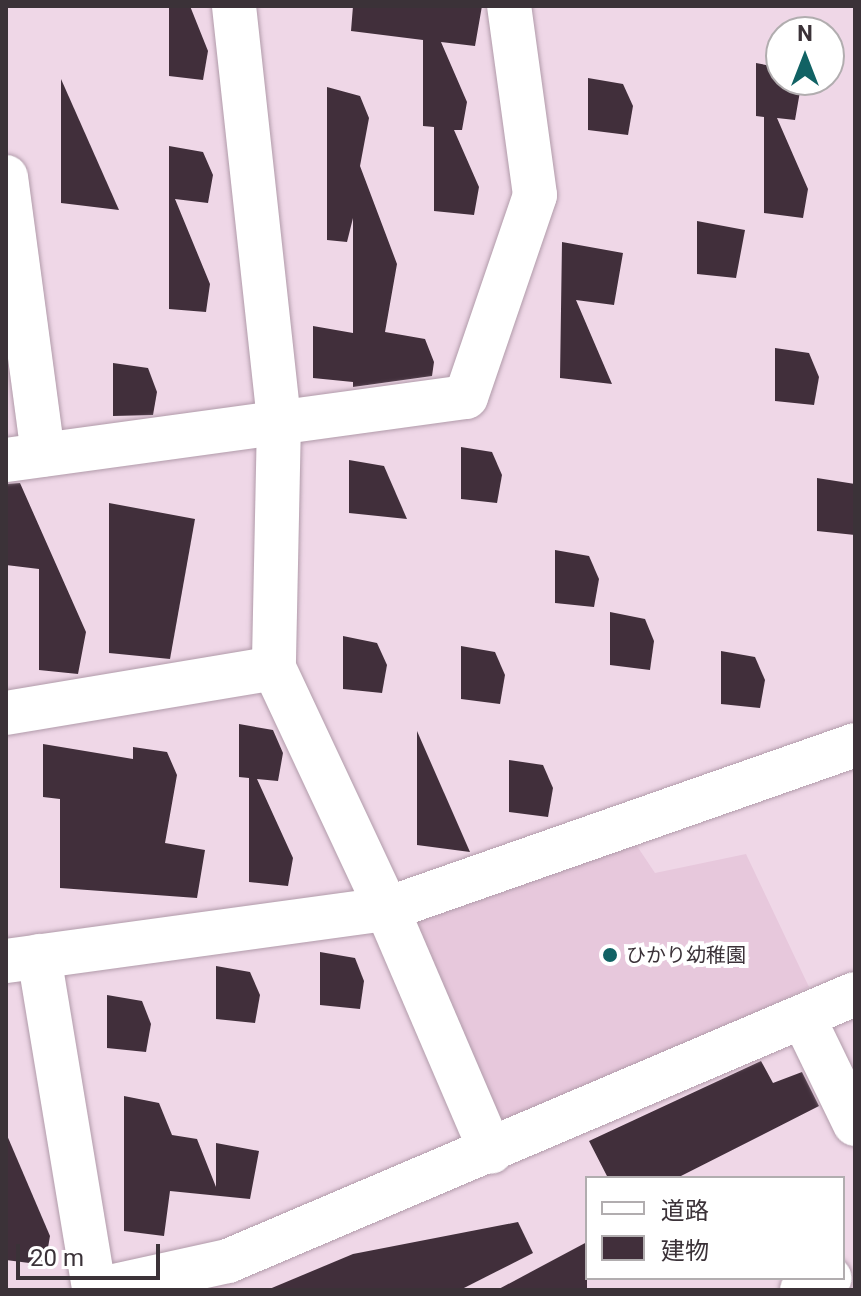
<!DOCTYPE html>
<meta charset="utf-8">
<style>
body{margin:0}
#map{position:relative;width:861px;height:1296px;overflow:hidden;background:#efd7e7;font-family:Roboto,"Noto Sans JP",sans-serif}
div>[style]{position:absolute}
[style*='--x']{left:calc(var(--x)*1px);top:calc(var(--y)*1px);width:calc(var(--w)*1px);rotate:calc(var(--a)*1deg)}
.built>*{inset:0;background:#e7c8dc}
.building>*{inset:0;background:#412f3b}
.roads{filter:drop-shadow(0 0 2px #b19baa) drop-shadow(0 0 2px #b19baa)}
.minor>*{height:44px;margin:-22px;padding:0 22px;transform-origin:22px;border-radius:22px;background:#fff}
.dots>*{width:22px;height:22px;translate:-50% -50%;box-sizing:border-box;border:4px solid #fff;border-radius:50%}
span{translate:-50% -50%;white-space:nowrap;text-align:center;line-height:1.15;-webkit-text-stroke:8px #fff;paint-order:stroke}
.poi-label{font-size:20px;color:#3b3238}
.left{translate:0 -50%;text-align:left}
.frame{position:absolute;inset:0;border:8px solid #3b3238;pointer-events:none}
.legend{position:absolute;left:585px;top:1176px;width:260px;height:104px;box-sizing:border-box;background:#fff;border:2px solid #b1adaf;margin:0;padding:10px 14px;list-style:none;font-size:24px;color:#3b3238}
.legend li{display:flex;align-items:center;gap:16px;height:40px}
.legend b{width:40px;border:2px solid #b1adaf}
.north{position:absolute;left:765px;top:16px;width:80px;height:80px;box-sizing:border-box;background:#fff;border:2px solid #b1adaf;border-radius:50%;rotate:0deg;font-size:22px;font-weight:700;line-height:32px;text-align:center;color:#3b3238}
.north::after{content:'';display:block;margin:auto;width:28px;height:36px;background:#116264;clip-path:polygon(50% 0,100% 100%,50% 72%,0 100%)}
.scale{position:absolute;left:16px;top:1244px;width:144px;height:36px;box-sizing:border-box;border:4px solid #3b3238;border-top:0;padding-left:10px;font-size:24px;line-height:28px;white-space:nowrap;color:#3b3238;-webkit-text-stroke:6px #fff;paint-order:stroke}
</style>
<div id="map">
<div class="built">
<i style="clip-path:polygon(633px 840px,655px 873px,746px 854px,809px 987px,502px 1132px,412px 923px)"></i>
</div>
<div class="building">
<i style="clip-path:polygon(169px 6px,190px 6px,208px 51px,203px 80px,169px 76px)"></i>
<i style="clip-path:polygon(353px 6px,482px 6px,475px 46px,441px 42px,467px 102px,462px 130px,454px 130px,479px 187px,474px 215px,434px 211px,434px 127px,423px 126px,423px 40px,351px 31px)"></i>
<i style="clip-path:polygon(756px 63px,781px 68px,781px 80px,802px 80px,795px 120px,777px 118px,808px 189px,803px 218px,764px 213px,764px 117px,756px 116px)"></i>
<i style="clip-path:polygon(588px 78px,623px 84px,633px 106px,628px 135px,588px 130px)"></i>
<i style="clip-path:polygon(61px 79px,119px 210px,61px 203px)"></i>
<i style="clip-path:polygon(327px 87px,360px 96px,369px 118px,360px 166px,397px 264px,385px 332px,425px 339px,434px 362px,432px 376px,353px 387px,353px 382px,313px 378px,313px 326px,353px 333px,353px 218px,347px 242px,327px 240px)"></i>
<i style="clip-path:polygon(169px 146px,203px 152px,213px 175px,208px 203px,175px 199px,210px 284px,206px 312px,169px 309px)"></i>
<i style="clip-path:polygon(697px 221px,745px 230px,736px 278px,697px 274px)"></i>
<i style="clip-path:polygon(562px 242px,623px 253px,614px 305px,576px 300px,612px 384px,560px 378px)"></i>
<i style="clip-path:polygon(775px 348px,809px 353px,819px 377px,814px 405px,775px 401px)"></i>
<i style="clip-path:polygon(113px 363px,148px 368px,157px 392px,153px 415px,113px 416px)"></i>
<i style="clip-path:polygon(461px 447px,492px 452px,502px 475px,497px 503px,461px 499px)"></i>
<i style="clip-path:polygon(349px 460px,384px 466px,407px 519px,349px 513px)"></i>
<i style="clip-path:polygon(817px 478px,855px 484px,855px 535px,817px 531px)"></i>
<i style="clip-path:polygon(20px 483px,86px 632px,78px 674px,39px 670px,39px 569px,6px 565px,6px 484px)"></i>
<i style="clip-path:polygon(109px 503px,195px 519px,170px 659px,109px 653px)"></i>
<i style="clip-path:polygon(555px 550px,589px 556px,599px 579px,594px 607px,555px 603px)"></i>
<i style="clip-path:polygon(610px 612px,645px 619px,654px 641px,650px 670px,610px 665px)"></i>
<i style="clip-path:polygon(343px 636px,377px 643px,387px 665px,382px 693px,343px 689px)"></i>
<i style="clip-path:polygon(461px 646px,495px 652px,505px 675px,500px 704px,461px 699px)"></i>
<i style="clip-path:polygon(721px 651px,755px 657px,765px 680px,760px 708px,721px 704px)"></i>
<i style="clip-path:polygon(239px 724px,273px 730px,283px 753px,278px 781px,257px 779px,293px 858px,288px 886px,249px 882px,249px 778px,239px 777px)"></i>
<i style="clip-path:polygon(417px 731px,470px 852px,417px 845px)"></i>
<i style="clip-path:polygon(43px 744px,133px 759px,133px 747px,167px 752px,177px 775px,165px 843px,205px 850px,197px 898px,60px 888px,60px 799px,43px 797px)"></i>
<i style="clip-path:polygon(509px 760px,543px 765px,553px 788px,548px 817px,509px 812px)"></i>
<i style="clip-path:polygon(320px 952px,355px 958px,364px 981px,360px 1009px,320px 1005px)"></i>
<i style="clip-path:polygon(216px 966px,250px 972px,260px 995px,255px 1023px,216px 1019px)"></i>
<i style="clip-path:polygon(107px 995px,142px 1001px,151px 1024px,146px 1052px,107px 1048px)"></i>
<i style="clip-path:polygon(761px 1061px,773px 1083px,802px 1072px,819px 1106px,677px 1178px,608px 1178px,589px 1141px)"></i>
<i style="clip-path:polygon(124px 1096px,159px 1103px,172px 1135px,197px 1139px,216px 1187px,216px 1143px,259px 1151px,250px 1199px,170px 1191px,164px 1236px,124px 1231px)"></i>
<i style="clip-path:polygon(6px 1133px,50px 1236px,45px 1265px,6px 1260px)"></i>
<i style="clip-path:polygon(518px 1222px,533px 1253px,460px 1290px,267px 1290px,353px 1254px)"></i>
<i style="clip-path:polygon(587px 1242px,587px 1290px,497px 1290px)"></i>
</div>
<div class="roads">
<div class="minor">
<i style="--x:234;--y:6;--w:417;--a:83.8"></i>
<i style="--x:279;--y:421;--w:247;--a:91.2"></i>
<i style="--x:274;--y:668;--w:266;--a:64.9"></i>
<i style="--x:387;--y:909;--w:264;--a:66.8"></i>
<i style="--x:6;--y:177;--w:280;--a:82.4"></i>
<i style="--x:6;--y:460;--w:464;--a:-7.8"></i>
<i style="--x:466;--y:397;--w:213;--a:-71.1"></i>
<i style="--x:535;--y:195;--w:191;--a:-97.8"></i>
<i style="--x:6;--y:713;--w:272;--a:-9.5"></i>
<i style="--x:39;--y:956;--w:338;--a:80.6"></i>
<i style="--x:6;--y:961;--w:385;--a:-7.8"></i>
<i style="--x:387;--y:909;--w:496;--a:-19.3"></i>
<i style="--x:803;--y:1017;--w:119;--a:64.1"></i>
<i style="--x:96;--y:1290;--w:135;--a:-12.4"></i>
<i style="--x:228;--y:1261;--w:681;--a:-23.07"></i>
<i style="--x:802;--y:1290;--w:30;--a:-23"></i>
</div>
</div>
<div class="dots">
<i style="left:610px;top:955px;background:#116264"></i>
</div>
<div class="poi-label">
<span class="left" style="left:626px;top:955px">ひかり幼稚園</span>
</div>
<div class="frame"></div>
<ul class="legend">
<li><b style="height:10px;background:#fff"></b>道路</li>
<li><b style="height:22px;background:#412f3b"></b>建物</li>
</ul>
<div class="north">N</div>
<div class="scale">20 m</div>
</div>
